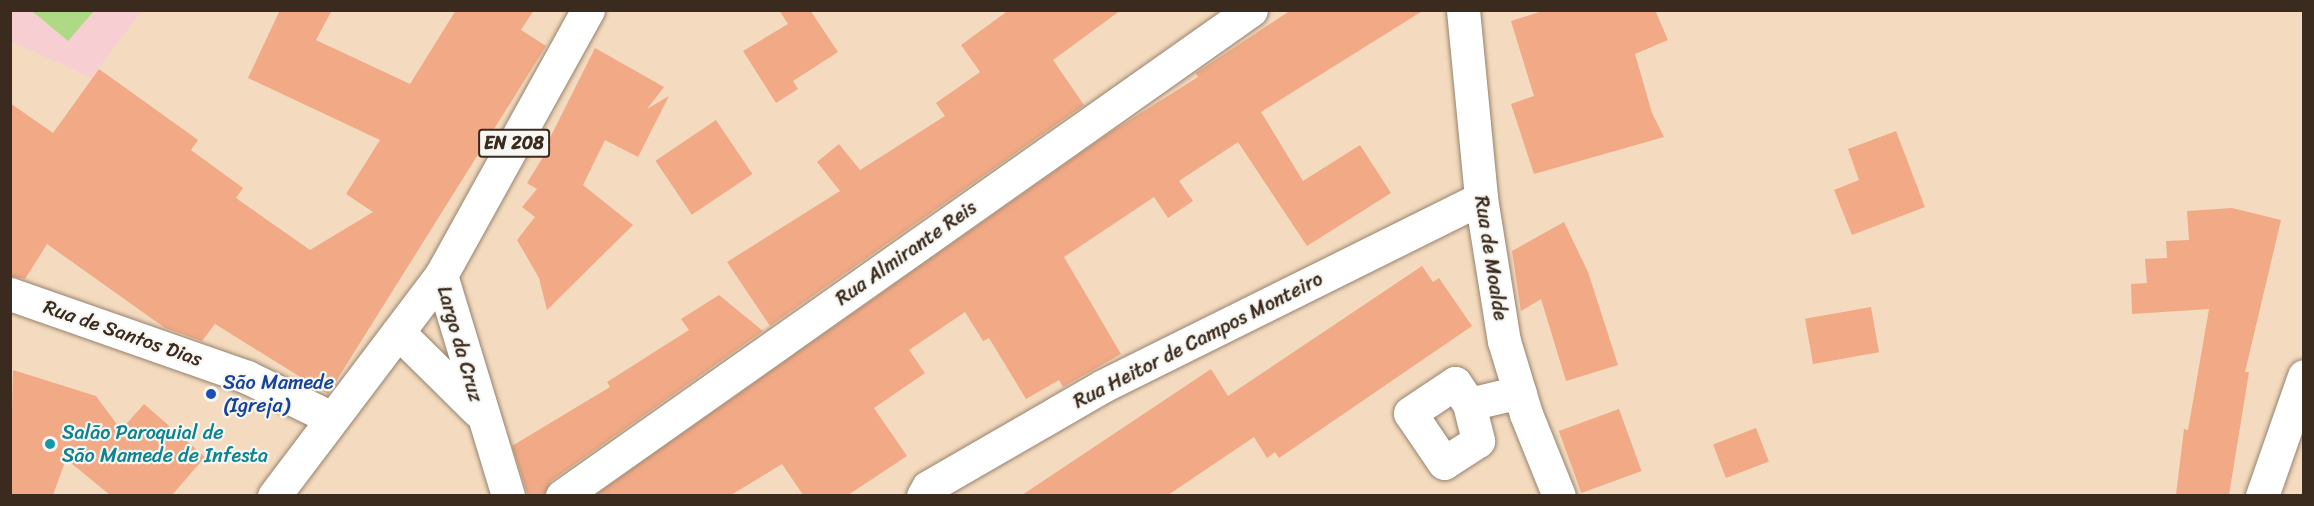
<!DOCTYPE html>
<meta charset="utf-8">
<style>
body{margin:0}
#map{position:relative;width:2314px;height:506px;overflow:hidden;background:#f4dbbf;font-family:Sriracha,sans-serif}
div>[style]{position:absolute}
[style*='--x']{left:calc(var(--x)*1px);top:calc(var(--y)*1px);width:calc(var(--w)*1px);rotate:calc(var(--a)*1deg)}
.built>*{inset:0;background:#f7cfd2}
.green>*{inset:0;background:#afda85}
.building>*{inset:0;background:#f1a986;transform-origin:0 0}
.roads{filter:drop-shadow(0 0 2px #98826e) drop-shadow(0 0 2px #98826e)}
.street>*{height:33px;margin:-16.5px;padding:0 16.5px;transform-origin:16.5px;border-radius:16.5px;background:#fff}
.secondary>*{height:33px;margin:-16.5px;padding:0 16.5px;transform-origin:16.5px;border-radius:16.5px;background:#fff}
.primary>*{height:33px;margin:-16.5px;padding:0 16.5px;transform-origin:16.5px;border-radius:16.5px;background:#fff}
.dots>*{width:16px;height:16px;translate:-50% -50%;box-sizing:border-box;border:3px solid #f6f6f2;border-radius:50%}
span{translate:-50% -50%;white-space:nowrap;text-align:center;line-height:1.15;-webkit-text-stroke:4.5px #f6f6f2;paint-order:stroke}
.shield-label span{padding:2px 4px;background:#f6f6f2;border:2px solid;border-radius:4px;-webkit-text-stroke-width:0}
.shield-label{font-size:18px;color:#3b2a1e;font-weight:700}
.street-label{font-size:20px;color:#3b2a1e}
.transit-label{font-size:20px;color:#164399}
.left{translate:0 -50%;text-align:left}
.culture-label{font-size:20px;color:#0d838f}
.frame{position:absolute;inset:0;border:12px solid #3b2a1e;pointer-events:none}
</style>
<div id="map">
<div class="built">
<i style="clip-path:polygon(11px 11px,142px 11px,91px 78px,11px 41px)"></i>
</div>
<div class="green">
<i style="clip-path:polygon(32px 11px,94px 11px,68px 41px)"></i>
</div>
<div class="building">
<i style="clip-path:polygon(280px 10px,332px 10px,316px 40px,410px 84px,456px 10px,534px 10px,521px 30px,546px 46px,328px 394px,215px 324px,202px 341px,165px 328px,47px 244px,25px 279px,10px 276px,10px 103px,53px 133px,99px 69px,198px 140px,191px 150px,243px 188px,236px 198px,310px 250px,373px 212px,346px 194px,380px 140px,248px 78px)"></i>
<i style="clip-path:polygon(779px 10px,810px 10px,838px 52px,793px 81px,798px 89px,776px 103px,743px 51px,788px 24px)"></i>
<i style="clip-path:polygon(1009px 10px,1121px 10px,1053px 60px,1084px 105px,770px 326px,727px 262px,840px 191px,817px 162px,839px 144px,860px 170px,945px 116px,936px 103px,980px 72px,961px 45px)"></i>
<i style="clip-path:polygon(1291px 10px,1424px 10px,1261px 112px,1303px 181px,1360px 145px,1391px 193px,1307px 246px,1238px 142px,1179px 181px,1193px 201px,1168px 218px,1154px 197px,1064px 257px,1121px 354px,1063px 387px,1059px 380px,1026px 399px,989px 338px,983px 341px,965px 312px,909px 350px,925px 373px,874px 408px,907px 456px,848px 495px,803px 495px,782px 464px,731px 495px,595px 495px,1106px 135px,1198px 77px,1196px 73px)"></i>
<i style="clip-path:polygon(1546px 10px,1655px 10px,1668px 40px,1635px 54px,1652px 113px,1664px 137px,1534px 174px,1511px 104px,1534px 96px,1511px 21px)"></i>
<i style="clip-path:polygon(595px 48px,664px 87px,647px 109px,669px 96px,638px 157px,605px 140px,583px 185px,633px 225px,547px 310px,539px 278px,517px 240px,535px 217px,522px 207px,537px 189px,527px 183px,551px 144px,548px 142px)"></i>
<i style="left:716px;top:120px;width:65px;height:73px;rotate:56deg"></i>
<i style="clip-path:polygon(1896px 131px,1925px 207px,1852px 235px,1834px 190px,1859px 180px,1848px 149px)"></i>
<i style="clip-path:polygon(2232px 208px,2281px 220px,2245px 372px,2249px 372px,2229px 495px,2176px 495px,2184px 429px,2188px 430px,2209px 309px,2132px 314px,2131px 284px,2147px 283px,2145px 259px,2167px 258px,2166px 241px,2189px 240px,2187px 211px)"></i>
<i style="clip-path:polygon(1564px 222px,1588px 272px,1618px 365px,1566px 381px,1541px 299px,1521px 311px,1512px 251px)"></i>
<i style="clip-path:polygon(1422px 266px,1433px 282px,1439px 278px,1472px 326px,1279px 458px,1275px 452px,1267px 458px,1254px 437px,1168px 495px,1022px 495px,1211px 369px,1228px 396px)"></i>
<i style="clip-path:polygon(719px 295px,763px 331px,551px 481px,544px 495px,528px 495px,512px 446px,610px 387px,607px 382px,689px 330px,681px 319px)"></i>
<i style="left:1871px;top:307px;width:46px;height:67px;rotate:80deg"></i>
<i style="clip-path:polygon(13px 370px,96px 396px,121px 430px,144px 404px,205px 457px,172px 495px,110px 495px,66px 459px,53px 495px,10px 495px)"></i>
<i style="left:1619px;top:409px;width:66px;height:64px;rotate:70deg"></i>
<i style="left:1756px;top:428px;width:36px;height:46px;rotate:69deg"></i>
</div>
<div class="roads">
<div class="street">
<i style="--x:1463;--y:10;--w:189;--a:84.5"></i>
<i style="--x:1481;--y:198;--w:145;--a:80.9"></i>
<i style="--x:1504;--y:341;--w:76;--a:73.2"></i>
<i style="--x:1526;--y:414;--w:88;--a:68.1"></i>
<i style="--x:10;--y:294;--w:251;--a:19.3"></i>
<i style="--x:247;--y:377;--w:94;--a:25.8"></i>
<i style="--x:1469;--y:404;--w:38;--a:76"></i>
<i style="--x:1478;--y:441;--w:40;--a:147.1"></i>
<i style="--x:1444;--y:463;--w:60;--a:-124.2"></i>
<i style="--x:1410;--y:413;--w:54;--a:-33.7"></i>
<i style="--x:1455;--y:383;--w:25;--a:56"></i>
<i style="--x:1469;--y:404;--w:52;--a:-13.2"></i>
<i style="--x:562;--y:496;--w:843;--a:-35.2"></i>
<i style="--x:923;--y:496;--w:10;--a:-61"></i>
<i style="--x:928;--y:487;--w:202;--a:-30"></i>
<i style="--x:1103;--y:386;--w:422;--a:-26.4"></i>
<i style="--x:2262;--y:496;--w:127;--a:-70.7"></i>
</div>
<div class="secondary">
<i style="--x:441;--y:275;--w:231;--a:73.1"></i>
<i style="--x:398;--y:332;--w:112;--a:44.6"></i>
</div>
<div class="primary">
<i style="--x:274;--y:496;--w:277;--a:-52.9"></i>
<i style="--x:441;--y:275;--w:303;--a:-61"></i>
</div>
</div>
<div class="dots">
<i style="left:211px;top:394px;background:#1a4fb4"></i>
<i style="left:50px;top:444px;background:#0f9aa8"></i>
</div>
<div class="shield-label">
<span style="left:514px;top:143px">EN 208</span>
</div>
<div class="street-label">
<span style="left:906px;top:253px;rotate:-35deg">Rua Almirante Reis</span>
<span style="left:1491px;top:258px;rotate:81deg">Rua de Moalde</span>
<span style="left:123px;top:333px;rotate:19deg">Rua de Santos Dias</span>
<span style="left:1198px;top:340px;rotate:-27deg">Rua Heitor de Campos Monteiro</span>
<span style="left:460px;top:344px;rotate:74deg">Largo da Cruz</span>
</div>
<div class="transit-label">
<span class="left" style="left:223px;top:394px">São Mamede<br>(Igreja)</span>
</div>
<div class="culture-label">
<span class="left" style="left:62px;top:444px">Salão Paroquial de<br>São Mamede de Infesta</span>
</div>
<div class="frame"></div>
</div>
